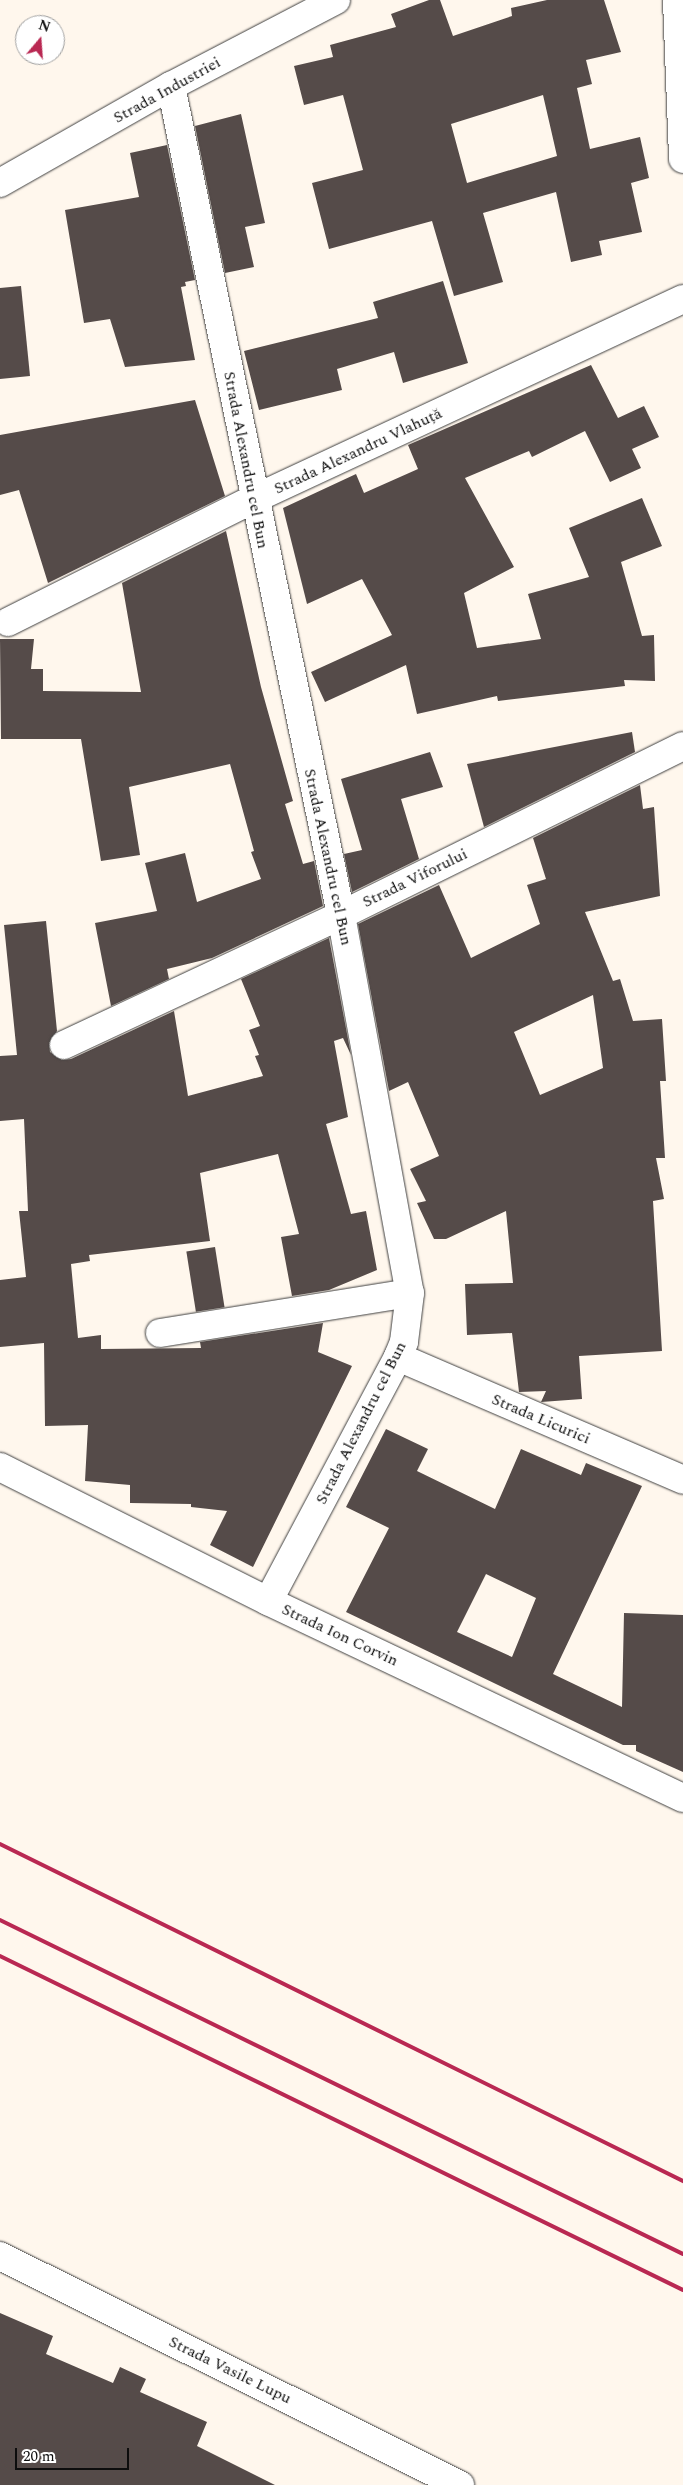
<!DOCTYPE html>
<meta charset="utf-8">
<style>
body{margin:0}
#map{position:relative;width:683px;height:2485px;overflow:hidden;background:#fff7ed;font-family:Spectral,serif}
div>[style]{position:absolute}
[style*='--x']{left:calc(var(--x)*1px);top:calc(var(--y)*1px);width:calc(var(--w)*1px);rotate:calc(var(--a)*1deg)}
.building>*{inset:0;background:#554b49;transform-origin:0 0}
.roads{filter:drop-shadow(0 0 1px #404040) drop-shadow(0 0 1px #404040)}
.minor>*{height:28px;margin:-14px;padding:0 14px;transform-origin:14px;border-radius:14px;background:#fff}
.rail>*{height:4px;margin:-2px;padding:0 2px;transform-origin:2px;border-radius:2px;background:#b92852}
span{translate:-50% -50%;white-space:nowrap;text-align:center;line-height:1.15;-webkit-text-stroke:5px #fff;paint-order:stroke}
.street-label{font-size:16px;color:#0d0d0d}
.north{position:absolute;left:15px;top:15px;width:50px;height:50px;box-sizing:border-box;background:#fff;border:1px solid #9e9e9e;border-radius:50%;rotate:18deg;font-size:14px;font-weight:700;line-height:20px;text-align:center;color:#0d0d0d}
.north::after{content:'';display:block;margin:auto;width:18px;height:22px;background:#b92852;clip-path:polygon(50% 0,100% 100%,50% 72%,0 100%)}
.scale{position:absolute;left:15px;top:2448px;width:114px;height:22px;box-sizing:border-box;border:2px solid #0d0d0d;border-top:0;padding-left:6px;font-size:15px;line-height:18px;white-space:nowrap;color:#0d0d0d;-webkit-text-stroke:4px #fff;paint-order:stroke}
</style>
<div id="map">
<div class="building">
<i style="clip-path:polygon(evenodd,429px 0,440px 0,453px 36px,512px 16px,511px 8px,547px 0,604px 0,621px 52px,586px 60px,592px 84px,577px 88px,590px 149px,640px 137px,649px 178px,631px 183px,642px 232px,599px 241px,602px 255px,571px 262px,556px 192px,483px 213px,503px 282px,454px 296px,432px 221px,329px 249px,312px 183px,363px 170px,343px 95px,304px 105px,294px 66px,333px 57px,330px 45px,396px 27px,391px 14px,429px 0,543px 95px,557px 156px,467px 183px,451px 124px,543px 95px)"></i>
<i style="clip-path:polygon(241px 114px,265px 223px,245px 227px,254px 267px,225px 273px,195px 126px)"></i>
<i style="clip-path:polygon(167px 145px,195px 280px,185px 282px,186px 286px,181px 287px,195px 360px,125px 367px,110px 319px,84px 323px,65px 210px,139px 197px,130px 153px)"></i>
<i style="clip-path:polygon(443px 281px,468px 363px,403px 383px,394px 352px,337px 369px,342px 390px,259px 410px,244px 351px,378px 318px,373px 302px)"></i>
<i style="clip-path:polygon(21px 286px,30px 376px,0 379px,0 288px)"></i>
<i style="clip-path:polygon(591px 365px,618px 418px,644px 406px,659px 437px,632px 449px,641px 468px,610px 482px,585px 431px,532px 457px,529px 451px,465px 478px,514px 567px,464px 593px,477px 648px,541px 639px,528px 594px,589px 577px,569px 528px,642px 498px,662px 546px,621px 562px,642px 636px,654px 635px,655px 681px,624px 680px,625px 686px,498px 701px,497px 696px,417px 714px,406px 665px,325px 702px,311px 672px,392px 635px,362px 579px,307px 604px,283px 508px,356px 474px,364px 493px,418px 469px,408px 445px)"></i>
<i style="clip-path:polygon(195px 400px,225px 496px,48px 583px,19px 490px,0 495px,0 435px)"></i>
<i style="clip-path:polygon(226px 531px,261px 687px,293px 801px,285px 804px,303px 864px,314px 861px,323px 906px,212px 958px,167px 969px,169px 979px,111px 1006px,95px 923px,157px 911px,145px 863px,185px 853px,197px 902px,261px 879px,251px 852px,254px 851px,230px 764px,129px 787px,140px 855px,101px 861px,81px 739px,1px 739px,0 639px,34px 639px,31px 669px,43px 669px,43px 691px,141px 692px,122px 583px)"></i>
<i style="clip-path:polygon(632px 732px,635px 752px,484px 827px,467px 764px)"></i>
<i style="clip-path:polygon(430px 752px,443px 787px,401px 799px,419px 859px,352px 892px,344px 854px,362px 850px,341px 779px)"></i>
<i style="clip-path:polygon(evenodd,640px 785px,643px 809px,654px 807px,660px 896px,585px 912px,613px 981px,620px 979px,633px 1021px,662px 1019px,666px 1081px,660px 1081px,665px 1158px,656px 1158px,664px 1199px,653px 1201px,662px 1351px,579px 1356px,582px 1399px,541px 1402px,546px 1391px,519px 1392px,512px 1333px,467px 1335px,465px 1284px,513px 1283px,506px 1211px,446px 1239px,434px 1239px,417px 1203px,426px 1201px,410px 1169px,439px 1156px,408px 1082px,389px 1091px,358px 924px,439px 885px,471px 958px,540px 924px,527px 885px,546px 879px,533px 838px,640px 785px,593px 995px,603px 1068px,540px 1095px,514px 1032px,593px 995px)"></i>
<i style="clip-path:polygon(46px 921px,57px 1031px,49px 1043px,50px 1052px,62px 1060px,71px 1059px,174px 1011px,188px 1096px,263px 1076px,255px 1056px,259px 1055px,249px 1030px,260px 1026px,241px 979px,329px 938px,351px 1055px,343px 1038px,334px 1041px,348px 1117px,326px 1124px,351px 1214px,366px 1211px,377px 1270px,329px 1290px,292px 1296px,281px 1237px,299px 1234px,278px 1154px,200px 1173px,210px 1241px,89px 1255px,90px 1261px,71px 1264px,78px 1338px,101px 1335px,101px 1349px,201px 1348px,200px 1342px,323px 1323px,318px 1352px,352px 1366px,253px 1567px,210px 1545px,227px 1511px,191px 1507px,191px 1504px,130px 1503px,130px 1485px,85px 1481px,88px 1425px,45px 1426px,44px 1343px,0 1347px,0 1280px,26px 1277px,19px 1211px,28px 1211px,24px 1119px,0 1121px,0 1056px,17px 1055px,4px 925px)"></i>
<i style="left:215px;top:1247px;width:61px;height:29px;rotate:81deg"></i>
<i style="clip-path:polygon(evenodd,386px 1429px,428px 1449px,417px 1471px,495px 1509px,521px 1449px,581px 1475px,586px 1463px,642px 1486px,553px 1674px,622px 1707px,624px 1613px,683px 1615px,683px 1772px,636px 1751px,636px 1745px,623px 1745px,346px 1612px,389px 1528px,346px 1507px,386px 1429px,486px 1574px,536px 1598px,512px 1657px,457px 1632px,486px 1574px)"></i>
<i style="clip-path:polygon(0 2313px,53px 2336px,46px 2354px,113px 2383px,120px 2367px,146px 2379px,140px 2392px,207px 2422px,197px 2446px,275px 2485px,0 2485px)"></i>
</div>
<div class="roads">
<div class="minor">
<i style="--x:677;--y:0;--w:159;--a:87.8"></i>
<i style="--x:171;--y:86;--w:846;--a:78.41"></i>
<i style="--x:341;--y:915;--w:384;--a:79.7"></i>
<i style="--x:410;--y:1293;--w:49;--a:97"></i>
<i style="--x:404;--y:1342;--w:16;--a:112"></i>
<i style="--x:398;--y:1357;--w:276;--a:118"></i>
<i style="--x:0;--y:183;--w:197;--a:-29.6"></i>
<i style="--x:171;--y:86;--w:186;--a:-27.5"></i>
<i style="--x:8;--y:622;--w:275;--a:-26.6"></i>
<i style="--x:254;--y:499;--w:473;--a:-25"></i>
<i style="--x:64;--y:1045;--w:306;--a:-25.1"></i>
<i style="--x:341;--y:915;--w:381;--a:-26.3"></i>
<i style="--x:160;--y:1333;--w:253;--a:-9.1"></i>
<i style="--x:398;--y:1357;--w:310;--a:23.3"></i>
<i style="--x:0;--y:1467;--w:300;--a:26.6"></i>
<i style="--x:268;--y:1601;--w:459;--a:25.4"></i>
<i style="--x:0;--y:2256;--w:514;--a:26.47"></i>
</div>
</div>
<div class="rail">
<i style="--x:0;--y:1844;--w:762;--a:26.26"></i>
<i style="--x:0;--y:1920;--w:760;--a:26.06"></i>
<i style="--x:0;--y:1956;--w:760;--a:26.06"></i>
</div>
<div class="street-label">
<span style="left:167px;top:90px;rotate:-29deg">Strada Industriei</span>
<span style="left:358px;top:451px;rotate:-25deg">Strada Alexandru Vlahuță</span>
<span style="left:246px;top:460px;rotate:79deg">Strada Alexandru cel Bun</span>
<span style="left:328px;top:857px;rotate:78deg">Strada Alexandru cel Bun</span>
<span style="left:415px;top:878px;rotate:-26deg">Strada Viforului</span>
<span style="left:541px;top:1419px;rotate:23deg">Strada Licurici</span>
<span style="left:361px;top:1423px;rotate:-63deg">Strada Alexandru cel Bun</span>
<span style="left:340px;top:1635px;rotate:25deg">Strada Ion Corvin</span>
<span style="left:230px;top:2370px;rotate:26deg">Strada Vasile Lupu</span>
</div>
<div class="north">N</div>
<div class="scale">20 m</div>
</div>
